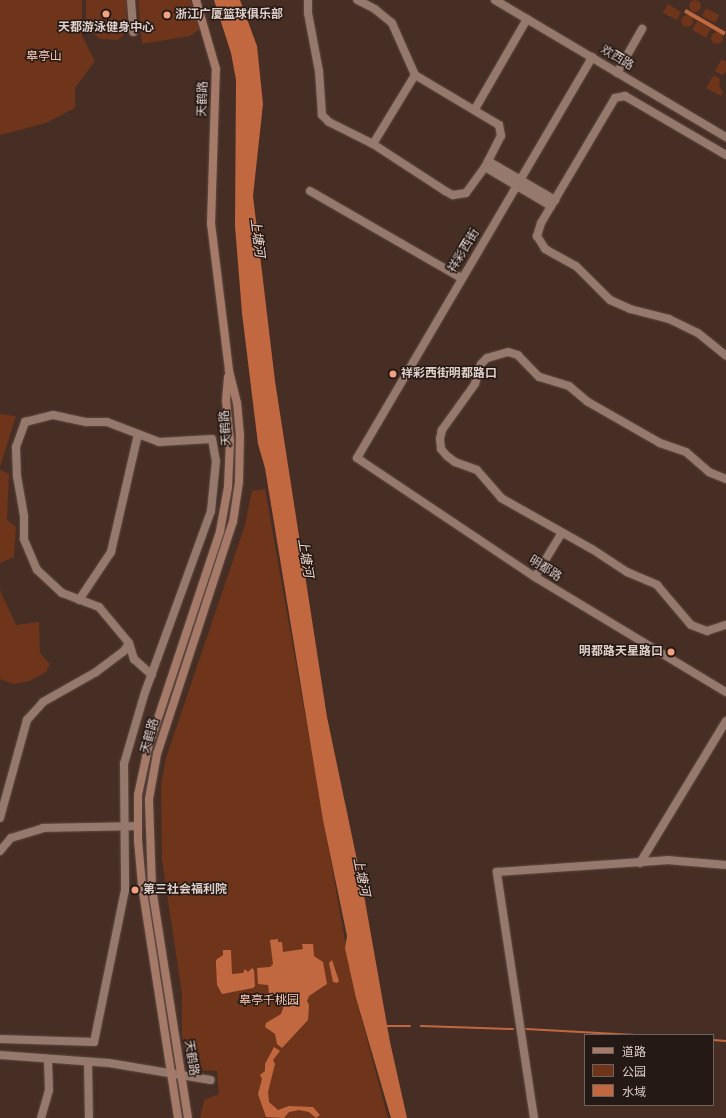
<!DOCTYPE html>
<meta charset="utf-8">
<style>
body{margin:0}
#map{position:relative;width:726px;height:1118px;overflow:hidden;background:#462e24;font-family:Figtree,"Noto Sans SC",sans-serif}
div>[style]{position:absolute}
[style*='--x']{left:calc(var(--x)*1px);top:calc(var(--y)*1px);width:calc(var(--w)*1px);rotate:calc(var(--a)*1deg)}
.green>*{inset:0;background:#6e351b;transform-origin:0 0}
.round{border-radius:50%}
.water>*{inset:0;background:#c26841;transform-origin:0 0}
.stream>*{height:2px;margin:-1px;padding:0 1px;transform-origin:1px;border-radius:1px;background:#c26841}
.roads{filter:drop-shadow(0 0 1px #5e4a41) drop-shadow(0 0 1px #5e4a41)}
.minor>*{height:8px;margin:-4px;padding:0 4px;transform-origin:4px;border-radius:4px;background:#96796d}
.tertiary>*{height:8px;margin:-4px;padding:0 4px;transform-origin:4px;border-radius:4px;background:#96796d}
.secondary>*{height:8px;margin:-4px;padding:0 4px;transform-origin:4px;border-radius:4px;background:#a67a68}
.dots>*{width:11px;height:11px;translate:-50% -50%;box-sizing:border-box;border:2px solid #251915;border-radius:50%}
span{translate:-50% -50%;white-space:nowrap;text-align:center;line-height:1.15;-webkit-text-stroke:3px #251915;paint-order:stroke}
.poi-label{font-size:12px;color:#dfcfc9;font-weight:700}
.left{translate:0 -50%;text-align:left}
.right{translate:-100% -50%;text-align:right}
.park-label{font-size:12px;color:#fac9b4}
.street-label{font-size:12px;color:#dfcfc9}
.water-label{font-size:13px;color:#f0d7cd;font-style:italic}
.legend{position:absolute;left:584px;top:1034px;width:130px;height:72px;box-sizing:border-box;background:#251915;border:1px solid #6f625d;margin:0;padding:5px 7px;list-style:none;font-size:12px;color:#dfcfc9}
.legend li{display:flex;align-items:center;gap:8px;height:20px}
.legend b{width:20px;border:1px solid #6f625d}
</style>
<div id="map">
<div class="green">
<i class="round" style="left:689px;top:0;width:12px;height:12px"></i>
<i style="clip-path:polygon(0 0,82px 0,82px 36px,95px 61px,75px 88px,75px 108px,46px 123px,0 135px)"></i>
<i style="clip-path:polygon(86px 0,126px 0,127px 31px,118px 40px,101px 39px,86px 28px)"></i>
<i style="clip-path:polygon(138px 0,190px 0,200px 29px,190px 36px,142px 44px)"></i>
<i style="clip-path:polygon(668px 4px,681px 12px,677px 20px,663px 13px)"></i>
<i style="left:706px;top:8px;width:15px;height:9px;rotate:28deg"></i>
<i class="round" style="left:681px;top:15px;width:12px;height:12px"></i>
<i style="left:697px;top:21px;width:16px;height:10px;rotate:30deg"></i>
<i class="round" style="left:711px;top:32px;width:12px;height:12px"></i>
<i style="clip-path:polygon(722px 59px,726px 62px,726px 72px,722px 75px,715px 71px)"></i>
<i style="clip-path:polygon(714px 75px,720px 79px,719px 86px,723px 92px,721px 96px,706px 88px)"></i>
<i style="clip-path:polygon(0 414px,16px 416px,0 467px)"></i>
<i style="clip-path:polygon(0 470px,9px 474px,7px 520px,16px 527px,14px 557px,0 563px)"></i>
<i style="clip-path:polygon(265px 489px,345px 941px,357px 1002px,388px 1118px,200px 1118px,204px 1100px,219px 1094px,217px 1071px,199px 1070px,190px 1063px,182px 1035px,182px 993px,162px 860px,161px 786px,166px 758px,245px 525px,252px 491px)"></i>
<i style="clip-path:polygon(0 590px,16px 625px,39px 622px,40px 653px,50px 664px,46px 672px,30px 681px,13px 684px,0 679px)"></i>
</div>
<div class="water">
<i style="clip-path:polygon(214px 0,240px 0,257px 46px,263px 104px,253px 196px,275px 381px,327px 717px,362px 884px,390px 1042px,407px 1118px,391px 1118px,356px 998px,345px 948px,347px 936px,323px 820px,265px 468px,258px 444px,242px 313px,235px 226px,236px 80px,231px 53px)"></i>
<i style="left:686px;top:9px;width:46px;height:4px;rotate:30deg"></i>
<i style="clip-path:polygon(278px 939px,278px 942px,282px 942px,283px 952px,303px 949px,302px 944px,313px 944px,314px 956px,323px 962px,327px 984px,309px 996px,307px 1001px,309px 1005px,308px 1020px,282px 1048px,277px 1044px,275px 1034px,265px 1027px,266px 1023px,281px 1014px,285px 1002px,278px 993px,273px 995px,269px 993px,268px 985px,258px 984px,257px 968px,270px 967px,273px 964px,270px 940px)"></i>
<i style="clip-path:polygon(223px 950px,231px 950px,232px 974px,243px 973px,245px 969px,248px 972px,252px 968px,254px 970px,255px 986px,253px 988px,222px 994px,217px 985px,216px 964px,216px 960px,223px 955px)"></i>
<i style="clip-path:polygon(332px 960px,339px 981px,337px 983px,333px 982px,329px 963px)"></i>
<i style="clip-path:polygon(274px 1047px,280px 1051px,273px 1060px,275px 1064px,268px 1092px,269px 1102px,278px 1110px,289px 1106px,313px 1107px,320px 1115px,316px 1118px,309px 1112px,299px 1110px,289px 1112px,284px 1118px,266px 1117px,258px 1094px,262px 1079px,260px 1075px,265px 1071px,265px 1064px)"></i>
</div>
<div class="stream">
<i style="--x:384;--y:1026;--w:26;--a:0"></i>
<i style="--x:421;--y:1026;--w:92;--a:1.9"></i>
<i style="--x:526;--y:1029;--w:109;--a:3.2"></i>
<i style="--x:713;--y:1040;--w:13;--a:4"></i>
</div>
<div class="roads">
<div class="minor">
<i style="--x:131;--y:0;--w:32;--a:86"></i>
<i style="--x:308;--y:0;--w:13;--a:90"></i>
<i style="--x:308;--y:13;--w:59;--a:79.3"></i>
<i style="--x:319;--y:71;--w:44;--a:86.1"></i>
<i style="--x:322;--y:115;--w:10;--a:45"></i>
<i style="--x:329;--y:122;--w:49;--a:26.6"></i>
<i style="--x:373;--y:144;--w:86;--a:33.1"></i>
<i style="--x:445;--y:191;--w:9;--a:27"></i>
<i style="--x:453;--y:195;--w:13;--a:-9"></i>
<i style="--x:466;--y:193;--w:32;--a:-54"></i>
<i style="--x:485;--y:167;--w:35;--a:-63"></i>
<i style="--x:501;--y:136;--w:11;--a:-100"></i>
<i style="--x:499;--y:125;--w:98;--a:-149.2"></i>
<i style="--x:415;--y:75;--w:57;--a:-113.9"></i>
<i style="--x:392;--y:23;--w:22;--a:-141"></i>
<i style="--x:375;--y:9;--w:20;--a:-153"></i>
<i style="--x:617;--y:73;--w:51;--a:-60.4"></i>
<i style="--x:475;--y:109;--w:104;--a:-60"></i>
<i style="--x:373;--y:144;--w:81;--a:-58.7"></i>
<i style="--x:726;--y:155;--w:117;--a:-149.7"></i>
<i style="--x:625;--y:96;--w:10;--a:169"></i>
<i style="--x:615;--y:98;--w:145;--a:120.6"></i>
<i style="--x:541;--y:223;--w:14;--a:107"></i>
<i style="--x:537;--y:236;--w:15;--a:58"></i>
<i style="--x:545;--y:249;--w:35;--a:29"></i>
<i style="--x:576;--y:266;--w:48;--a:45"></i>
<i style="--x:610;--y:300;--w:22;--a:24"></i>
<i style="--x:630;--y:309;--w:40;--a:14.4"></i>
<i style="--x:669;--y:319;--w:32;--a:26"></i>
<i style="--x:698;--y:333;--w:36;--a:39"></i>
<i style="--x:488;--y:161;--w:78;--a:30.2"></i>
<i style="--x:485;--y:167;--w:77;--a:30.6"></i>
<i style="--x:310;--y:191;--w:174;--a:29.9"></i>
<i style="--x:357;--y:458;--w:465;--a:-59.6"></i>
<i style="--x:726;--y:479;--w:18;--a:-158"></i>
<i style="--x:709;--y:472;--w:30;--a:-139"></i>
<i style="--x:686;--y:452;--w:28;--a:-161"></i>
<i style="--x:660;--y:443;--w:83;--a:-150.3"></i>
<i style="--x:588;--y:402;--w:25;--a:-140"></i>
<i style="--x:569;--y:386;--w:31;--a:-163"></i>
<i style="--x:539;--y:377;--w:30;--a:-134"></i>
<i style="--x:518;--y:355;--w:10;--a:-163"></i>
<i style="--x:508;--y:352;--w:22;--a:164"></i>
<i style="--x:487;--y:358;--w:8;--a:135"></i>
<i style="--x:481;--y:364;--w:21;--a:107"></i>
<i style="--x:475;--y:384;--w:57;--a:125.7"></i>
<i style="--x:442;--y:430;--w:9;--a:103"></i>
<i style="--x:440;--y:439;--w:10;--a:84"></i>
<i style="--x:441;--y:449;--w:9;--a:49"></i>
<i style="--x:447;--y:456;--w:10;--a:37"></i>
<i style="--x:455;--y:462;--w:23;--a:20"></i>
<i style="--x:477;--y:470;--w:37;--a:49"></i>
<i style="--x:501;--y:498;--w:104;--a:29.3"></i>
<i style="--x:592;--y:549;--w:42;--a:33.3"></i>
<i style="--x:627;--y:572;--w:33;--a:23"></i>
<i style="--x:657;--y:585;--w:52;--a:49.6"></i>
<i style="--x:691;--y:625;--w:17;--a:21"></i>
<i style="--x:707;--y:631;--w:20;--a:-18"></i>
<i style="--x:535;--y:577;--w:50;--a:-58.8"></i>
<i style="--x:79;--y:600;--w:58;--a:-56.3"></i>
<i style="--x:111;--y:552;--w:121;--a:-77.1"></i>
<i style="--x:129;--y:643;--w:17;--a:73"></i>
<i style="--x:134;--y:659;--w:24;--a:42"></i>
<i style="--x:0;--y:818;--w:102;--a:-74.6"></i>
<i style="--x:27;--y:720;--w:24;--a:-48"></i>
<i style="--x:43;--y:702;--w:61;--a:-29.5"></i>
<i style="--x:96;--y:672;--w:35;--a:-37"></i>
<i style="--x:124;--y:651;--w:9;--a:-58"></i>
<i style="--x:129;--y:643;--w:47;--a:-129.8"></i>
<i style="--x:99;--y:607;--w:40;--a:-159"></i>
<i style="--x:62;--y:593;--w:34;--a:-137"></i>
<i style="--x:37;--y:570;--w:34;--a:-113"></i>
<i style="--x:24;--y:539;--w:23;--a:-90"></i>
<i style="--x:24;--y:516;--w:41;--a:-99.9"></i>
<i style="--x:17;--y:476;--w:29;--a:-92"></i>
<i style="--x:16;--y:447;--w:27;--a:-70"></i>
<i style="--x:25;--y:422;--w:29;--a:-14"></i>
<i style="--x:53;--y:415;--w:34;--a:12"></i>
<i style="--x:86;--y:422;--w:21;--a:0"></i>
<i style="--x:107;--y:422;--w:56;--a:21"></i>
<i style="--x:159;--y:442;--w:53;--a:-3.2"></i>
<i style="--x:212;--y:439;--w:22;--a:80"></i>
<i style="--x:216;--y:461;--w:50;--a:95.7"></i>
<i style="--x:211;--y:511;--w:193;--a:110"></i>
<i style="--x:145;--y:692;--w:75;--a:106.3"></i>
<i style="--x:124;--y:764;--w:126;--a:89.5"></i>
<i style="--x:125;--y:890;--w:155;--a:101.5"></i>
<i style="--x:94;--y:1042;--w:94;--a:-178.2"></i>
<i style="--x:0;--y:851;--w:17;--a:-50"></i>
<i style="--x:11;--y:838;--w:34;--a:-17"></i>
<i style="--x:43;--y:828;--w:95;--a:-1.2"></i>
<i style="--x:640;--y:863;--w:166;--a:-58.8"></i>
<i style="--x:0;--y:1055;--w:109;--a:4.2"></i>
<i style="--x:109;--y:1063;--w:103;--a:9.5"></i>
<i style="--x:88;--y:1062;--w:56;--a:89"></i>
<i style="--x:41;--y:1118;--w:29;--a:-74"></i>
<i style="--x:49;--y:1090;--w:30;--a:-92"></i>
<i style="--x:534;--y:1118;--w:249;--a:-98.6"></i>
<i style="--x:497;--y:872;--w:170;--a:-4"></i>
<i style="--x:667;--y:860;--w:59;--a:4.8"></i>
</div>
<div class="tertiary">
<i style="--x:495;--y:0;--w:269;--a:30.7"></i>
<i style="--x:357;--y:458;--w:214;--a:33.8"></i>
<i style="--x:535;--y:577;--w:223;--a:31.1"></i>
</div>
<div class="secondary">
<i style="--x:178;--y:1118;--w:236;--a:-98.8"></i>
<i style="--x:142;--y:885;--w:45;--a:-95.1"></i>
<i style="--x:138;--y:840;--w:45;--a:-90"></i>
<i style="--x:138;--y:795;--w:48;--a:-78"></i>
<i style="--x:148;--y:748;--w:229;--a:-71.6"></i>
<i style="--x:220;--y:531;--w:45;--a:-79.7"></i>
<i style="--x:228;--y:487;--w:46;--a:-87.5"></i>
<i style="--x:230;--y:441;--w:41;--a:-95.6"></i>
<i style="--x:226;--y:400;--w:23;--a:-85"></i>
<i style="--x:188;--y:1118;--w:234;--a:-98.9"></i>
<i style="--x:152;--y:887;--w:88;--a:-92"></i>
<i style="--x:149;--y:799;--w:46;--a:-79.9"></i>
<i style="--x:157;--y:754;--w:244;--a:-71.9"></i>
<i style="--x:233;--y:522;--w:40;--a:-81.5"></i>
<i style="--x:239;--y:482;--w:46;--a:-88.8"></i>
<i style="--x:240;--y:436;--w:33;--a:-95"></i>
<i style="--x:237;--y:403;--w:34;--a:-104"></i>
<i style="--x:229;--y:370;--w:147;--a:-97"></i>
<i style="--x:211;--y:224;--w:155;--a:-88.2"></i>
<i style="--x:216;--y:69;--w:72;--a:-106.2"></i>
</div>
</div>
<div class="dots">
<i style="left:106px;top:14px;background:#f2a07e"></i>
<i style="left:167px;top:15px;background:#f2a07e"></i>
<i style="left:393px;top:374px;background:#f2a07e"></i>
<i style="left:671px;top:652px;background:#f2a07e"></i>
<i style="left:135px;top:890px;background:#f2a07e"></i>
</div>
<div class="poi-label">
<span class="left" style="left:175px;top:15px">浙江广厦篮球俱乐部</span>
<span style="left:106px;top:28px">天都游泳健身中心</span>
<span class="left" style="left:401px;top:374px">祥彩西街明都路口</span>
<span class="right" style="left:663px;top:652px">明都路天星路口</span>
<span class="left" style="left:143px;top:890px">第三社会福利院</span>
</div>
<div class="park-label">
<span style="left:44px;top:57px">皋亭山</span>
<span style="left:269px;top:1001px">皋亭千桃园</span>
</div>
<div class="street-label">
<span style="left:617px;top:58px;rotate:31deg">欢西路</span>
<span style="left:203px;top:99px;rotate:-88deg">天鹤路</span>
<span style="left:464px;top:251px;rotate:-59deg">祥彩西街</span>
<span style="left:226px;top:428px;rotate:-94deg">天鹤路</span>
<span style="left:545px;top:569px;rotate:32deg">明都路</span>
<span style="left:150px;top:736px;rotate:-74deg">天鹤路</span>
<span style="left:191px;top:1058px;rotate:81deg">天鹤路</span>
</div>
<div class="water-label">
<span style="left:257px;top:238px;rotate:83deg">上塘河</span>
<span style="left:305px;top:558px;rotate:81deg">上塘河</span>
<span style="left:361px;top:877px;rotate:79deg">上塘河</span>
</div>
<ul class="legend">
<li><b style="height:5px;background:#a67a68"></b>道路</li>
<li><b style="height:11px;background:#6e351b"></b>公园</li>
<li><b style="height:11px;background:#c26841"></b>水域</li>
</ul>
</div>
